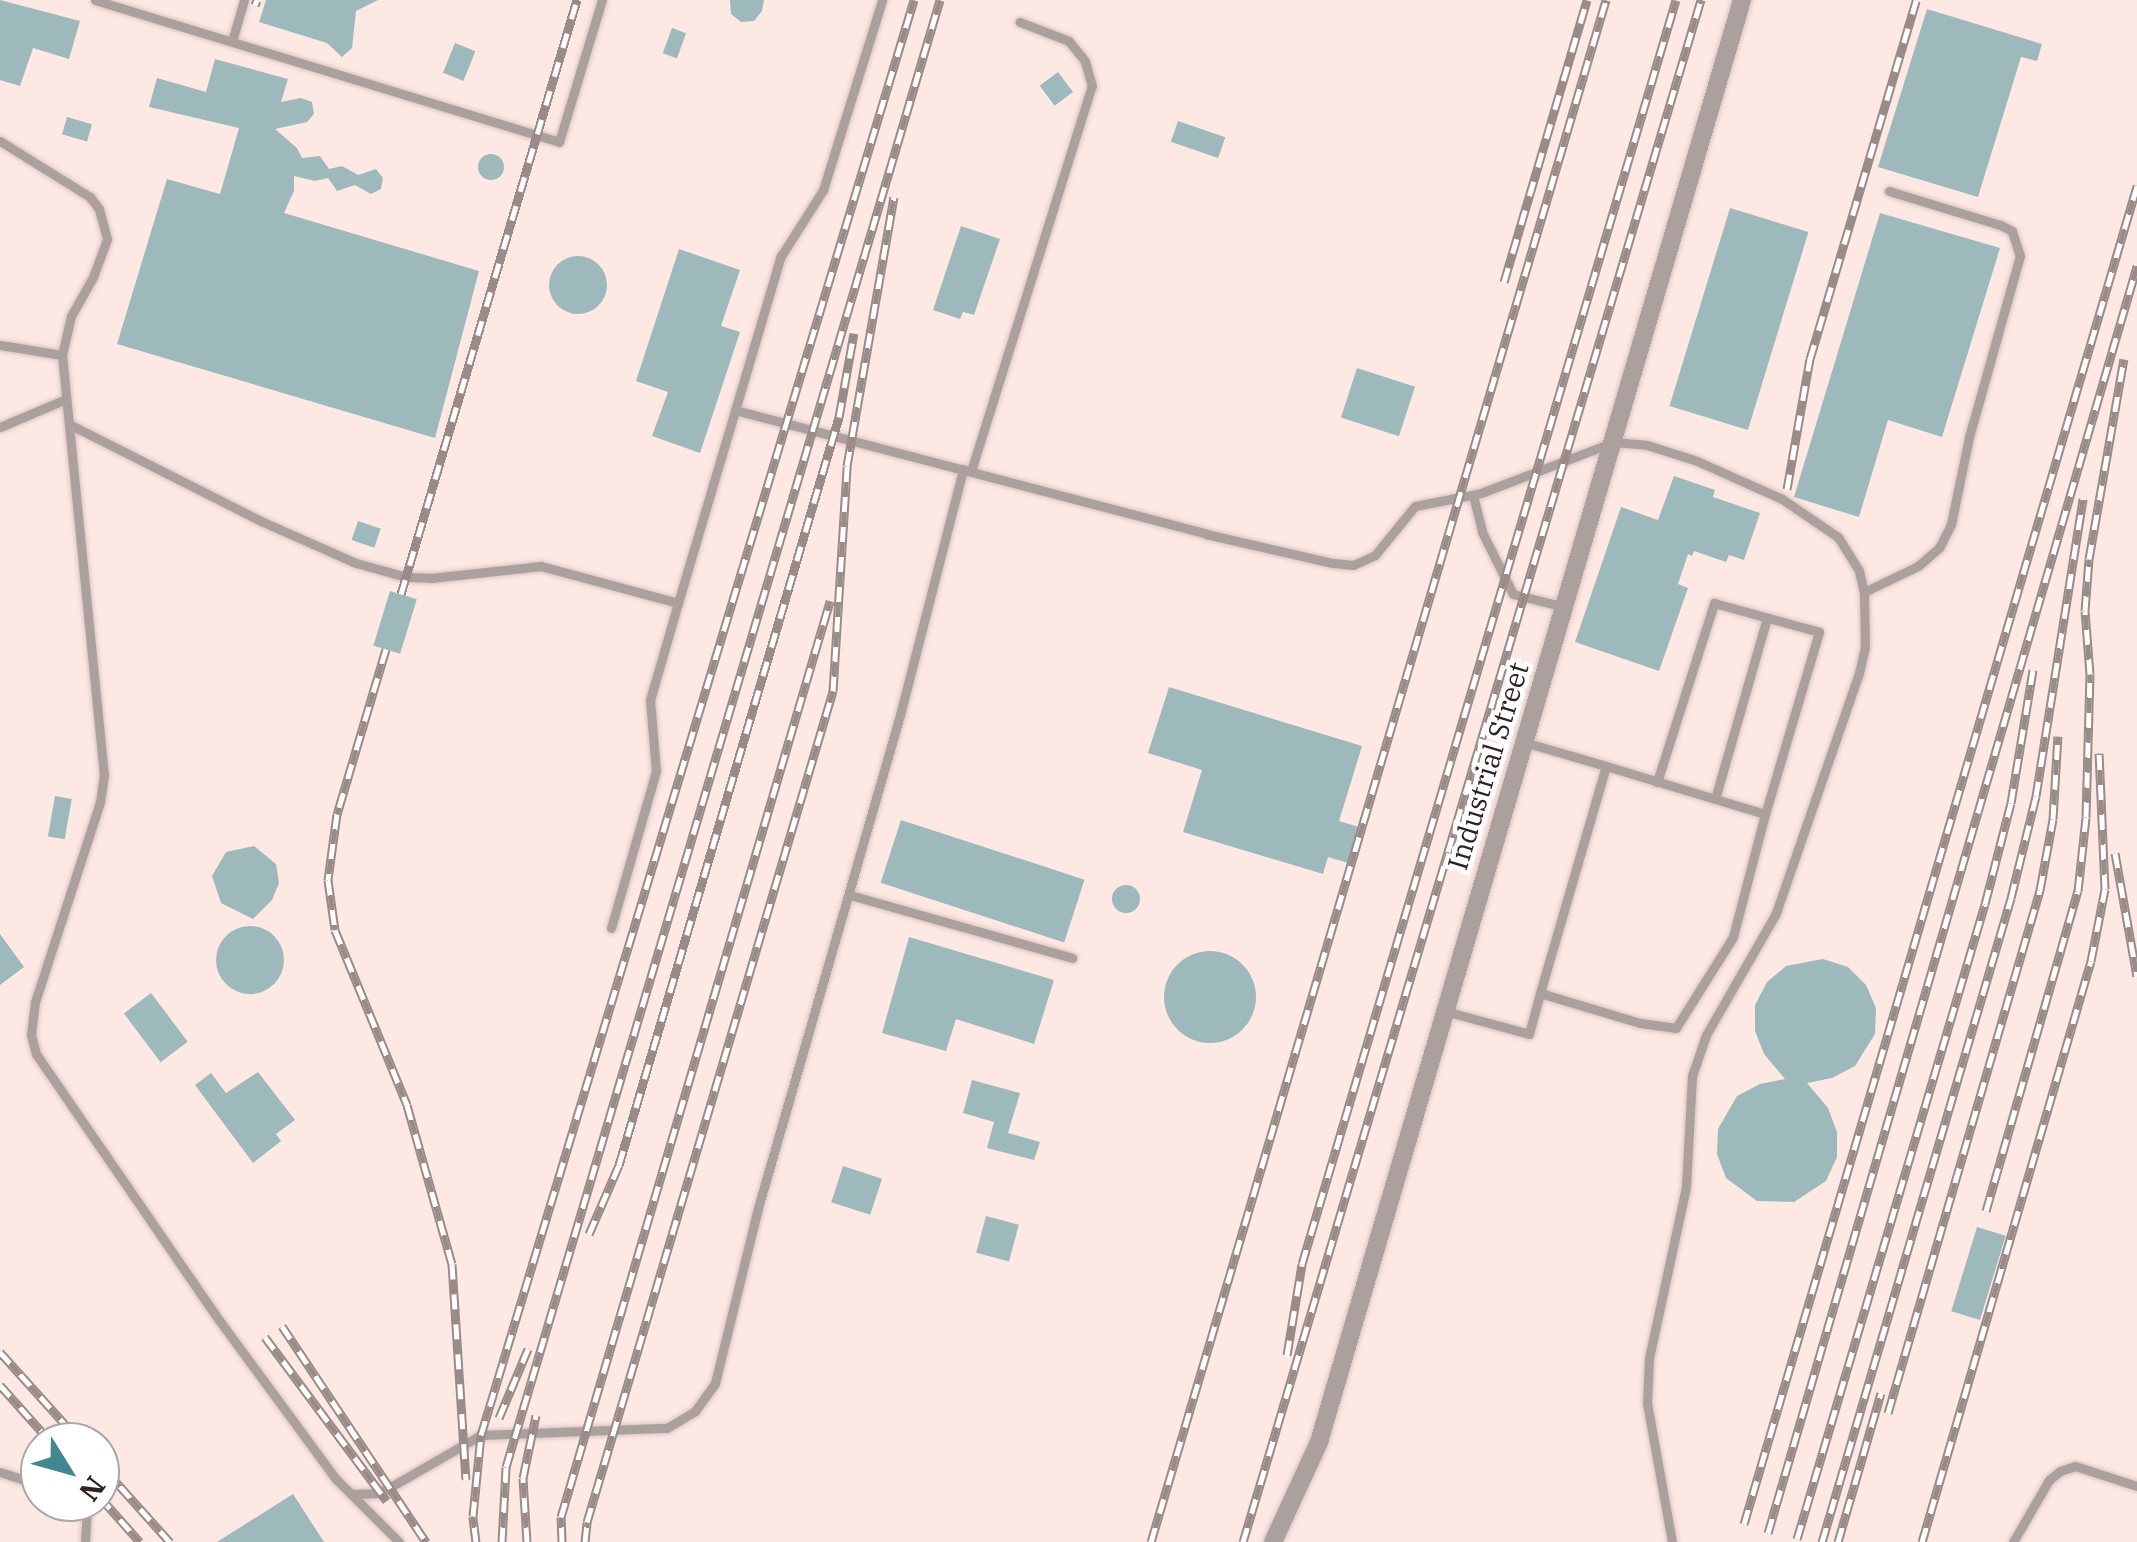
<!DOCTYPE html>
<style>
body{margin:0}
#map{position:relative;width:2137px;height:1542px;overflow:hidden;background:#fee8e4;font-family:"IBM Plex Serif",serif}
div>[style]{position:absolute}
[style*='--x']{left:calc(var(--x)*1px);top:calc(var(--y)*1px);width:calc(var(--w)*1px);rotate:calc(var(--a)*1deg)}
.building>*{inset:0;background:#9db9bc;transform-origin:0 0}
.round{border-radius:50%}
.roads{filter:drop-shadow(0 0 2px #d8c4c1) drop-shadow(0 0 2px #d8c4c1)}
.lane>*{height:9px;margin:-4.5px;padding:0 4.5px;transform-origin:4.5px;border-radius:4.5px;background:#aca09e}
.street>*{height:18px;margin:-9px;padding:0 9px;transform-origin:9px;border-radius:9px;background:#aca09e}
.rail>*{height:9px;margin-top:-4.5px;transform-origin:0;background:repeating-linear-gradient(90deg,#fff 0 15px,#9b8b88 0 30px);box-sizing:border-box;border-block:2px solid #9b8b88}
span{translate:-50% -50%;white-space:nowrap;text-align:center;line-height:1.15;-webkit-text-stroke:9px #fff;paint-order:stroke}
.street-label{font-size:28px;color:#2c2220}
.north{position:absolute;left:20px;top:1422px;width:100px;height:100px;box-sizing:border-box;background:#fff;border:2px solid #aba7a6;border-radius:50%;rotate:127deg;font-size:28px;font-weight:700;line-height:40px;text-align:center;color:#2c2220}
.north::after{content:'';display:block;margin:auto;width:35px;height:45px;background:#40878f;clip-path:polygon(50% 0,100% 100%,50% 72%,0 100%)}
</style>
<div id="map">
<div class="building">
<i style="clip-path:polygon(0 0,80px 21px,69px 59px,33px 48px,20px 86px,0 80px)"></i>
<i style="clip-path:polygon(266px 0,378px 0,356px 11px,352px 48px,342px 57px,327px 43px,259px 22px)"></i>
<i style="clip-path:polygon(730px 0,764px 0,762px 11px,754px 21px,741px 22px,731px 14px)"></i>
<i style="clip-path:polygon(1927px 9px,2042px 44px,2037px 61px,2021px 57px,1978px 197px,1878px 167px)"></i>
<i style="left:672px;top:28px;width:15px;height:27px;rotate:20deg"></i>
<i style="left:455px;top:43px;width:22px;height:32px;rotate:22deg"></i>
<i style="clip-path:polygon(215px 59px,288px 79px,281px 102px,301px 98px,312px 102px,314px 114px,307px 122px,275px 129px,297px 148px,302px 158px,320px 156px,329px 169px,342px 166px,358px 175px,376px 169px,383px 178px,381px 189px,371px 194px,355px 185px,337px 191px,328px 178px,315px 181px,294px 176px,294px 191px,284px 213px,479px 271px,435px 438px,117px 344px,167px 179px,220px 194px,239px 128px,149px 107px,157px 78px,206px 92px)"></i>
<i style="left:1058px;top:72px;width:25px;height:23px;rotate:53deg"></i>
<i style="left:67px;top:117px;width:26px;height:18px;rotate:16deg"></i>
<i style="left:1178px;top:121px;width:50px;height:22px;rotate:19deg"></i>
<i class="round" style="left:478px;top:154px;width:26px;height:26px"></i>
<i style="left:1730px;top:208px;width:82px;height:207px;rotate:17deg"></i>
<i style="clip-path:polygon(1880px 213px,2000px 248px,1942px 437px,1888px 420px,1859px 517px,1794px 497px)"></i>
<i style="clip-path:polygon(961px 226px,1000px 239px,974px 315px,963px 312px,960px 319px,933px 310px)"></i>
<i style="clip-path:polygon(679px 249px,740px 270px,721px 326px,740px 332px,700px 453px,652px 436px,668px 392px,636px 381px)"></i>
<i class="round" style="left:549px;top:256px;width:58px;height:58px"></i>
<i style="left:1357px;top:368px;width:61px;height:52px;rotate:18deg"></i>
<i style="clip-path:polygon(1674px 476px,1715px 490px,1713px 497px,1760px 513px,1744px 560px,1729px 555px,1726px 562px,1694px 551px,1692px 556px,1688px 554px,1678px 584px,1688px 588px,1659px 671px,1575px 642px,1621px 507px,1658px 520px)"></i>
<i style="left:358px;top:521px;width:24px;height:20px;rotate:19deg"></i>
<i style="left:390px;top:591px;width:28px;height:57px;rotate:17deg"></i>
<i style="clip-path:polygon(1169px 687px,1362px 746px,1339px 821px,1359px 827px,1348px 863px,1328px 857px,1323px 874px,1183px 832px,1202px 770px,1148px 753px)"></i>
<i style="left:55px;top:796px;width:17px;height:41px;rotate:10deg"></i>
<i style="left:901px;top:820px;width:193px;height:66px;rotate:18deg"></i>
<i style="clip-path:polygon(254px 846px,276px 864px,279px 883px,272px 900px,253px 919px,221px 903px,212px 876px,226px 852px)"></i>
<i class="round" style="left:1112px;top:885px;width:28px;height:28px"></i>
<i class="round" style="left:216px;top:926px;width:68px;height:68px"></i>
<i style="clip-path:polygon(0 934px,24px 967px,0 985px)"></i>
<i style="clip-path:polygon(909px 937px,1054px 980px,1034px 1044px,956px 1019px,946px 1051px,882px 1033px)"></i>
<i class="round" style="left:1164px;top:951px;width:92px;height:92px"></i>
<i style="clip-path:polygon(1823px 959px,1848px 967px,1866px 985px,1876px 1008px,1875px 1034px,1855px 1066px,1832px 1078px,1807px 1083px,1828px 1108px,1837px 1132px,1837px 1157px,1826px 1181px,1794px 1202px,1757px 1201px,1726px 1178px,1717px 1154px,1718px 1129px,1737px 1096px,1760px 1084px,1785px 1079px,1764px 1054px,1755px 1031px,1755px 1005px,1767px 982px,1786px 966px)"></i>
<i style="left:151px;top:993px;width:61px;height:34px;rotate:53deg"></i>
<i style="clip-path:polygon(258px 1072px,295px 1120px,276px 1134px,281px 1141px,253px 1163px,195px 1085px,211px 1073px,226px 1093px)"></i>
<i style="clip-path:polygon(972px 1080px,1020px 1093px,1008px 1133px,1040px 1142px,1034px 1160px,987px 1148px,994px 1122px,963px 1113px)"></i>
<i style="left:843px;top:1166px;width:41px;height:38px;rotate:18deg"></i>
<i style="left:986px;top:1216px;width:34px;height:38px;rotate:15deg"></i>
<i style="left:1977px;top:1227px;width:30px;height:88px;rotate:17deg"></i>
<i style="clip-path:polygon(293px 1494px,324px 1542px,217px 1542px)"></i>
</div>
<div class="roads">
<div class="lane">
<i style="--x:95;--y:0;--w:485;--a:17"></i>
<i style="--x:559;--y:142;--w:148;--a:-73.2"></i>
<i style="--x:232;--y:41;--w:43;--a:-73.7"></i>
<i style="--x:0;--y:141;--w:106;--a:31.9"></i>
<i style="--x:90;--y:197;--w:15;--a:53"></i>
<i style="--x:99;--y:209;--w:31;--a:75"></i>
<i style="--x:107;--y:239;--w:40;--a:110.2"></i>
<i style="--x:93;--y:277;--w:45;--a:119.4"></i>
<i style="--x:71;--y:316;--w:40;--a:103"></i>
<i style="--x:62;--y:355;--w:421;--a:84.3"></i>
<i style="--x:104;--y:774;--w:28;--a:98"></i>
<i style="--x:100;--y:802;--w:210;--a:108"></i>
<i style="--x:35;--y:1002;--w:33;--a:97"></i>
<i style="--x:31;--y:1035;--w:20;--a:75"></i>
<i style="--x:36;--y:1054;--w:323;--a:55.5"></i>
<i style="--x:219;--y:1320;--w:197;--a:53.7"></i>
<i style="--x:336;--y:1479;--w:89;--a:45"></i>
<i style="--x:0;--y:345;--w:63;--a:9.2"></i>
<i style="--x:735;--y:410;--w:487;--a:14.7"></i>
<i style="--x:1206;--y:534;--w:130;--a:12.9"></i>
<i style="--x:1333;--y:563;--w:20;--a:6"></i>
<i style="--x:1353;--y:565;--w:24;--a:-24"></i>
<i style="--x:1375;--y:555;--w:63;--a:-50.8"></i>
<i style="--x:1415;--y:506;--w:67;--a:-11.1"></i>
<i style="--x:1481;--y:493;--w:142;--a:-21"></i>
<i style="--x:1614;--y:442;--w:33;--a:5"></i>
<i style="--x:1647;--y:445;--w:52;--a:17.7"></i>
<i style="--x:1697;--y:461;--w:93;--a:24.1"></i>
<i style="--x:1782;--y:499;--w:68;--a:34.2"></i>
<i style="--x:1838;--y:537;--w:40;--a:58"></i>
<i style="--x:1859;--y:571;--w:22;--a:77"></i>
<i style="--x:1864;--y:592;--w:55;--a:89"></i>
<i style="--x:1865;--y:647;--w:27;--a:103"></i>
<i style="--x:1859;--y:673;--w:256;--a:109.1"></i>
<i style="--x:1775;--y:915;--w:138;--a:119.9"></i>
<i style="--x:1706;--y:1035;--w:43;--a:108.9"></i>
<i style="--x:1692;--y:1076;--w:111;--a:93.1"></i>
<i style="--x:1686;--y:1187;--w:175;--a:102.2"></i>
<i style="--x:1649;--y:1358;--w:45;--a:92.5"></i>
<i style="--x:1647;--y:1403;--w:141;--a:79.8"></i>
<i style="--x:69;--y:424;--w:215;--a:26.8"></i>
<i style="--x:261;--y:521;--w:104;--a:23.9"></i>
<i style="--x:356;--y:563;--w:53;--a:15.4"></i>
<i style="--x:407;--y:577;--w:24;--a:2"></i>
<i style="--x:431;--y:578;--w:111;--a:-6.2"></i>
<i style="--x:541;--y:566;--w:142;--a:15.1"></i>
<i style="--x:0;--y:427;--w:72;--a:-23"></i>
<i style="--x:971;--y:471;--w:404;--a:-72.6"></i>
<i style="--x:1092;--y:86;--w:26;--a:-106"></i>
<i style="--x:1085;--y:61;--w:26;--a:-129"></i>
<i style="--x:1069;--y:41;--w:53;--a:-158.8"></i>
<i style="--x:1473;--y:495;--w:38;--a:76"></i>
<i style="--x:1482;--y:532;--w:69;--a:63.4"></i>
<i style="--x:1513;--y:594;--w:54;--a:14"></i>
<i style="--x:1864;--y:592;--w:60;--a:-25.7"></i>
<i style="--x:1918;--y:566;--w:28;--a:-41"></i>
<i style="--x:1939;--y:548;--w:27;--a:-63"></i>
<i style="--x:1951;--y:524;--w:89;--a:-78.3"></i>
<i style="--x:1969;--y:437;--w:188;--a:-74.3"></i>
<i style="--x:2020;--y:256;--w:26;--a:-108"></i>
<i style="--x:2012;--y:231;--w:13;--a:-153"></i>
<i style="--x:2000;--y:225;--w:116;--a:-163"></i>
<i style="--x:1524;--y:742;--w:85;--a:16.3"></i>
<i style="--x:1606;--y:766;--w:166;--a:16.8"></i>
<i style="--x:1765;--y:814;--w:127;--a:104.6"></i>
<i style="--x:1733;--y:937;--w:107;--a:122.1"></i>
<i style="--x:1676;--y:1028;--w:36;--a:-172"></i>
<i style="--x:1640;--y:1023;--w:104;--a:-163.3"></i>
<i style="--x:1540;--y:993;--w:236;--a:-73.8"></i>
<i style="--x:1657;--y:782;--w:188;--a:-72.3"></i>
<i style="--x:1714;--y:603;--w:109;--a:15.4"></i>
<i style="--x:1819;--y:632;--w:190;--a:106.5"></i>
<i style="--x:1715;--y:799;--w:188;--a:-74"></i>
<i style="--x:850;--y:895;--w:231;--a:15.8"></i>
<i style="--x:611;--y:928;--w:163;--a:-74"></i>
<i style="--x:656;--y:771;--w:71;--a:-94.8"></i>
<i style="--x:650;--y:700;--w:101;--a:-73.9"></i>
<i style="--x:678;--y:603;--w:362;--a:-73.5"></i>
<i style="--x:781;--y:256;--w:78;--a:-57.5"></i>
<i style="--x:823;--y:190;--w:199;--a:-72.7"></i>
<i style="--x:1445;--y:1011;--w:87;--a:15.3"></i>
<i style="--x:1529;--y:1034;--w:42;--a:-75"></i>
<i style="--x:0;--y:1472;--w:42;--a:18"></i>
<i style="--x:352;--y:1494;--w:28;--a:-2"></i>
<i style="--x:380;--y:1493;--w:116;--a:-29.9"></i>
<i style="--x:481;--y:1435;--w:186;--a:-2.2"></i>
<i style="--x:667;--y:1428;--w:33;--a:-31"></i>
<i style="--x:695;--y:1411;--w:34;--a:-54"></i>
<i style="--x:715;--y:1383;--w:180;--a:-76.2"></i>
<i style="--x:758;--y:1208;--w:513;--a:-73.93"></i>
<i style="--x:900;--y:715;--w:254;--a:-75.6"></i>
<i style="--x:81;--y:1502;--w:7;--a:27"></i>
<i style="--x:87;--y:1505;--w:37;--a:93"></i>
<i style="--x:2013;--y:1542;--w:72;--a:-59.9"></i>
<i style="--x:2049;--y:1480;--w:14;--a:-39"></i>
<i style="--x:2060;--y:1471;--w:16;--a:-18"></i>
<i style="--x:2075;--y:1466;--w:65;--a:17.9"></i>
</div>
<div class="street">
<i style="--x:1273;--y:1542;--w:110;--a:-65.3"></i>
<i style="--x:1319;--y:1442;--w:1503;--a:-73.65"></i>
</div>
</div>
<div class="rail">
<i style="--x:255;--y:5;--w:5;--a:-68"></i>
<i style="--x:1504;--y:282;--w:294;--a:-73.6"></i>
<i style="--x:1787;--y:489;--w:132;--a:-80"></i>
<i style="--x:1810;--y:359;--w:374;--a:-73.5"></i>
<i style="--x:401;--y:594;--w:620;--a:-73.5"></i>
<i style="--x:386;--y:649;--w:172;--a:106.5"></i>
<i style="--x:337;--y:814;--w:67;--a:97.8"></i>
<i style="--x:328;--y:880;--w:50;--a:82"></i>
<i style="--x:335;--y:930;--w:189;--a:67.6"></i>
<i style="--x:407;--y:1105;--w:165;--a:74.2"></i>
<i style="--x:452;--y:1264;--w:216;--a:86.3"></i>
<i style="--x:2115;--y:853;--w:125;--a:79.9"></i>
<i style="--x:1986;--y:1211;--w:333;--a:-74"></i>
<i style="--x:2078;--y:891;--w:74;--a:-83.8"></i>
<i style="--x:2086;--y:817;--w:143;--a:-88.4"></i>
<i style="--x:2090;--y:674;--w:63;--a:-94.5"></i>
<i style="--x:2085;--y:611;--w:52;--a:-85.6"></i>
<i style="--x:2089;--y:559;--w:203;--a:-80.1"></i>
<i style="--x:589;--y:1234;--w:75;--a:-66.5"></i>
<i style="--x:619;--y:1165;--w:780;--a:-73.61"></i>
<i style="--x:839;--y:417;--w:85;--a:-79.9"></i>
<i style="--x:282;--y:1326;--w:260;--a:56.3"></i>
<i style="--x:265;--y:1337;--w:204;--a:53.4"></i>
<i style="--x:0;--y:1352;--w:121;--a:48"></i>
<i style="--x:1287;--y:1355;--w:92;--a:-80.6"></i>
<i style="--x:1302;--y:1264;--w:1318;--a:-73.52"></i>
<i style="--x:0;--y:1385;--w:76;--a:48.2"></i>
<i style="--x:1888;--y:1413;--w:545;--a:-73.79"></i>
<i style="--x:2040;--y:890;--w:72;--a:-79.6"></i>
<i style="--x:2053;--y:819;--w:83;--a:-86.6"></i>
<i style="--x:499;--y:1418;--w:75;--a:-67.2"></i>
<i style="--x:100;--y:1464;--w:105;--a:48.1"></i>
<i style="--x:100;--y:1497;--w:60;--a:48.4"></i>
<i style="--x:1744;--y:1524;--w:1395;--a:-73.63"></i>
<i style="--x:1768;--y:1533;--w:1320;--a:-73.76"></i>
<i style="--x:1797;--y:1539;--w:662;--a:-73.51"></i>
<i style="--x:1985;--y:904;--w:104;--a:-75.6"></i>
<i style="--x:2011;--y:803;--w:135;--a:-80.6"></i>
<i style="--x:476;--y:1542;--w:26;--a:-97"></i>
<i style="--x:473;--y:1516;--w:81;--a:-84.4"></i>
<i style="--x:481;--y:1435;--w:1499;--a:-73.21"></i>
<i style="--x:502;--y:1542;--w:75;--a:-86.9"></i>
<i style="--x:506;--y:1467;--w:1530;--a:-73.52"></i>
<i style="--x:527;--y:1542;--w:64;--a:-93.6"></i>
<i style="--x:523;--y:1478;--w:64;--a:-78.3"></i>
<i style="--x:562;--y:1542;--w:25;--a:-92"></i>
<i style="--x:561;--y:1517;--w:955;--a:-73.63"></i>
<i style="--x:585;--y:1542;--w:20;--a:-84"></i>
<i style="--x:587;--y:1522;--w:867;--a:-73.51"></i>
<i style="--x:833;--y:691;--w:225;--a:-86.4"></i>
<i style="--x:847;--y:466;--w:273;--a:-80.1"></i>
<i style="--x:1151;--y:1542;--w:1608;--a:-73.56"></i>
<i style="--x:1243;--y:1542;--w:1609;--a:-73.46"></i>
<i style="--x:1822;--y:1542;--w:671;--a:-73.64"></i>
<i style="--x:2011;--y:898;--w:105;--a:-76.2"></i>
<i style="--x:2036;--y:796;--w:301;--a:-81"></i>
<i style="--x:1838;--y:1542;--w:155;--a:-73.9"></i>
<i style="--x:1922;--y:1542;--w:605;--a:-73.78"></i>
<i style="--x:2091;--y:961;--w:73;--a:-79"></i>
<i style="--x:2105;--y:889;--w:136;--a:-92.5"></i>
</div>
<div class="street-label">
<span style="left:1488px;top:766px;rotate:-73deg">Industrial Street</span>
</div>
<div class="north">N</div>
</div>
